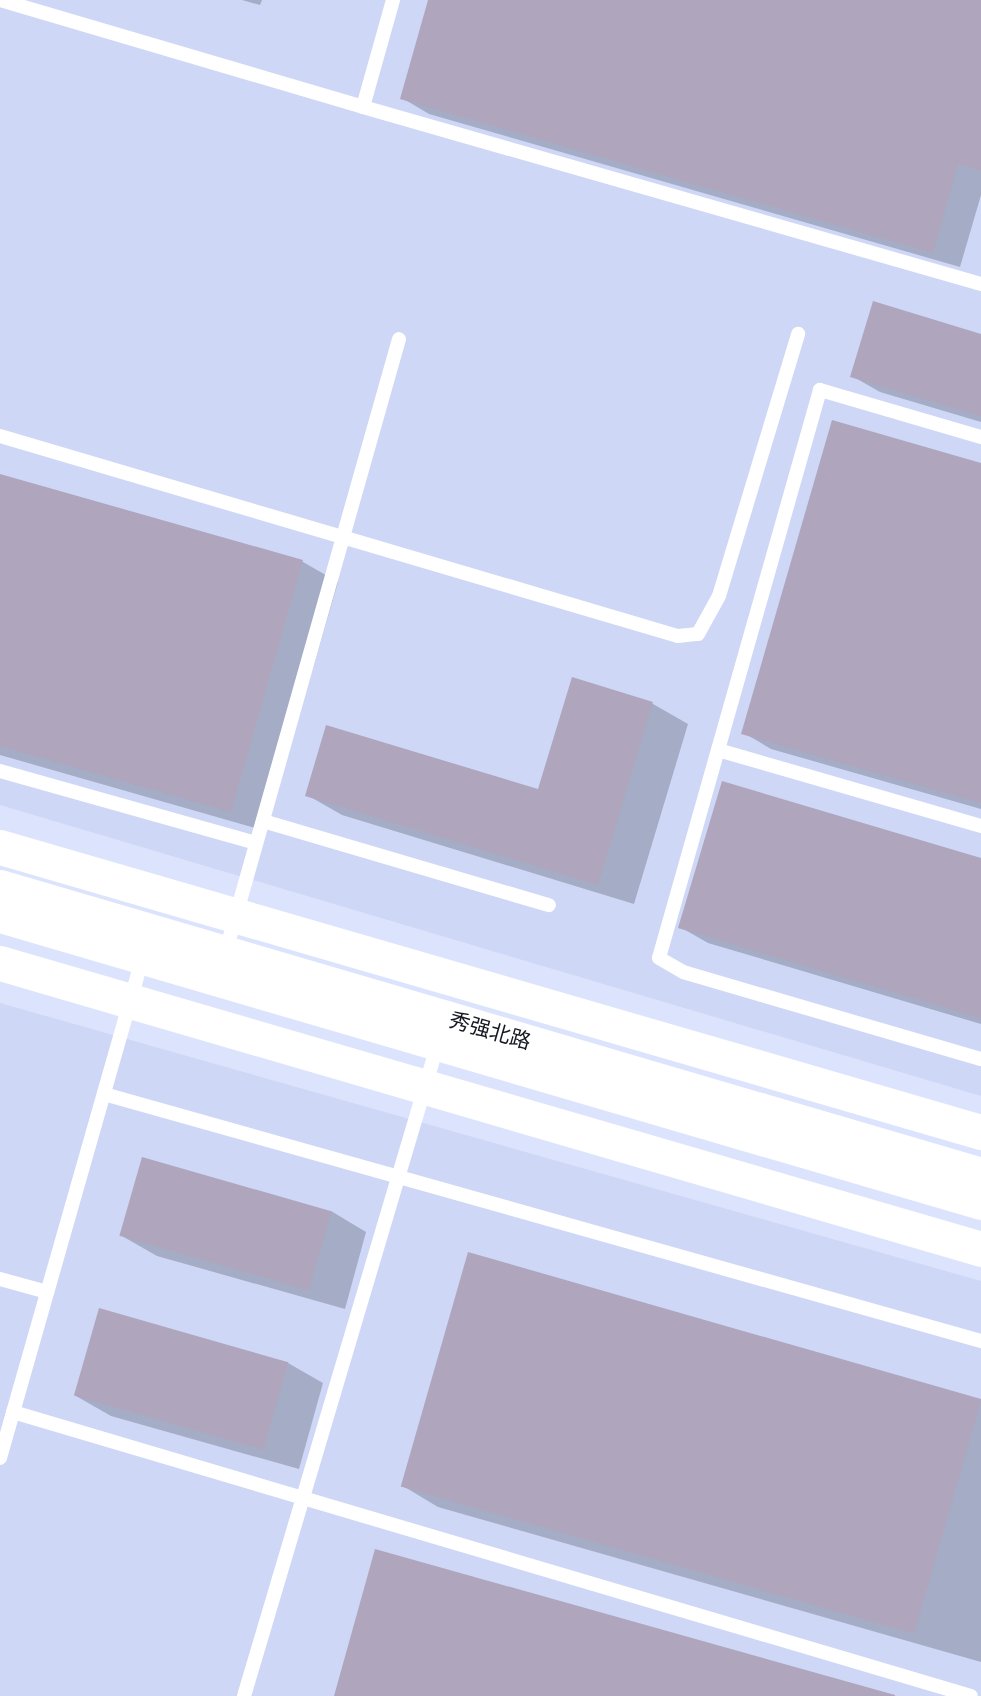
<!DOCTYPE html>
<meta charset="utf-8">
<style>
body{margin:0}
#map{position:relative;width:981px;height:1696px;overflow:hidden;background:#dce3fc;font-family:Roboto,"Noto Sans SC",sans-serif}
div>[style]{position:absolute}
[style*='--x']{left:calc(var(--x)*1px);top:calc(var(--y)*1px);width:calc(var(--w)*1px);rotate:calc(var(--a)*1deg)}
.built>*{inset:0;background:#cfd7f7}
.shadow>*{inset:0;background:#0003}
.building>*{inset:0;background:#afa5bc;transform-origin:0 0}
.service>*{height:14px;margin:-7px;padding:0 7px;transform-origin:7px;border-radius:7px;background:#fff}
.tertiary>*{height:35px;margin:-17.5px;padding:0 17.5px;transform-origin:17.5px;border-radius:17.5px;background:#fff}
span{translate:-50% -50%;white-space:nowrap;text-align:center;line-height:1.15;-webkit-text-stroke:5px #fff;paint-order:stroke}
.street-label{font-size:21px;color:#161821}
</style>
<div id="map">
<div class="built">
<i style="clip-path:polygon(0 0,981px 0,981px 1096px,0 805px)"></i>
<i style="clip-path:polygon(0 1003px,981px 1281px,981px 1696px,0 1696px)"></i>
</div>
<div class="shadow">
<i style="clip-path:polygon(242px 0,262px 0,260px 5px)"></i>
<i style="clip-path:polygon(430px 0,981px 0,981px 195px,960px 267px,429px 114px,402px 98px)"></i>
<i style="clip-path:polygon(981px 336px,981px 422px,880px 392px,852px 376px)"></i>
<i style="clip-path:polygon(981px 464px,981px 809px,771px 749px,744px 733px)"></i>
<i style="clip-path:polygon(0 475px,303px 562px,338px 582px,266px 831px,0 755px)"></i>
<i style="clip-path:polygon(574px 680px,653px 704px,688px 724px,634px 904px,342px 815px,307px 795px,539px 791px)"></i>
<i style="clip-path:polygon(981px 860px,981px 1024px,708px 943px,680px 927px)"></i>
<i style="clip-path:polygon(331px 1211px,366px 1232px,345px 1309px,157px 1256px,122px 1236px)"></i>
<i style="clip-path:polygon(288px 1363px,323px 1383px,299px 1469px,111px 1416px,76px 1396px)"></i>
<i style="clip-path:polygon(981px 1401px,981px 1662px,438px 1507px,403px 1486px)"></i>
</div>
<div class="building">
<i style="clip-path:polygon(428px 0,981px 0,981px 171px,958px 164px,933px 253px,400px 99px)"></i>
<i style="clip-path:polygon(873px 301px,981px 334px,981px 416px,850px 377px)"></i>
<i style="clip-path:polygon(832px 420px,981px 463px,981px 803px,741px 734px)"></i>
<i style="clip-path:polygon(0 474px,303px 560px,231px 812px,0 746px)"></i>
<i style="clip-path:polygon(572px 677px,653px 702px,598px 885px,305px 796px,326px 725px,538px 789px)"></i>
<i style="clip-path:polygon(722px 781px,981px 858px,981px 1018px,678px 928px)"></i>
<i style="left:142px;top:1157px;width:197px;height:82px;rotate:16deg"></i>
<i style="left:468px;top:1252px;width:534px;height:244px;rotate:16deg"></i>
<i style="left:99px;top:1308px;width:197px;height:91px;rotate:16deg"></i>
<i style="clip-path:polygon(375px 1549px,895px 1695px,895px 1696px,334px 1696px)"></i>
</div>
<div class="service">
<i style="--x:0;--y:0;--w:378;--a:16.4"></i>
<i style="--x:393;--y:0;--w:111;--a:105.7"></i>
<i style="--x:363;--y:107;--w:643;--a:15.98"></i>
<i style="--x:0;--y:436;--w:707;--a:16.44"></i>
<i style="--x:678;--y:636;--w:20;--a:-6"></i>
<i style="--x:698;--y:634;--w:43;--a:-61.1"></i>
<i style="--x:719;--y:596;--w:274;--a:-73.2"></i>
<i style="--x:981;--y:437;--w:168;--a:-163.7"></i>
<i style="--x:820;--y:390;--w:590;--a:105.83"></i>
<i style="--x:659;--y:958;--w:28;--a:30"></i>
<i style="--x:683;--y:972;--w:310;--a:16.3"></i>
<i style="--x:718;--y:750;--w:274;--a:16.1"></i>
<i style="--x:0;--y:771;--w:266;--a:15.7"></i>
<i style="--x:263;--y:821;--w:298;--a:16.4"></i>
<i style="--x:225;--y:954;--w:639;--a:-74.2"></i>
<i style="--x:104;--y:1094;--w:911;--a:15.73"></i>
<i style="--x:0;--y:1279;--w:49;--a:15.5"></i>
<i style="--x:13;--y:1412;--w:999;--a:16.51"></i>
<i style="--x:0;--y:1458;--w:522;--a:-74.1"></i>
<i style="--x:244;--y:1696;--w:681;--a:-73.45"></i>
</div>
<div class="tertiary">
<i style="--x:0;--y:847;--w:1022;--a:16.2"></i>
<i style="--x:0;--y:887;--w:1022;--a:16.36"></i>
<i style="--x:0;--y:915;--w:1022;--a:16.31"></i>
<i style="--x:0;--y:963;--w:1022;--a:16.25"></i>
</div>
<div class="street-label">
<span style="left:490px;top:1031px;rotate:16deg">秀强北路</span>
</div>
</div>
